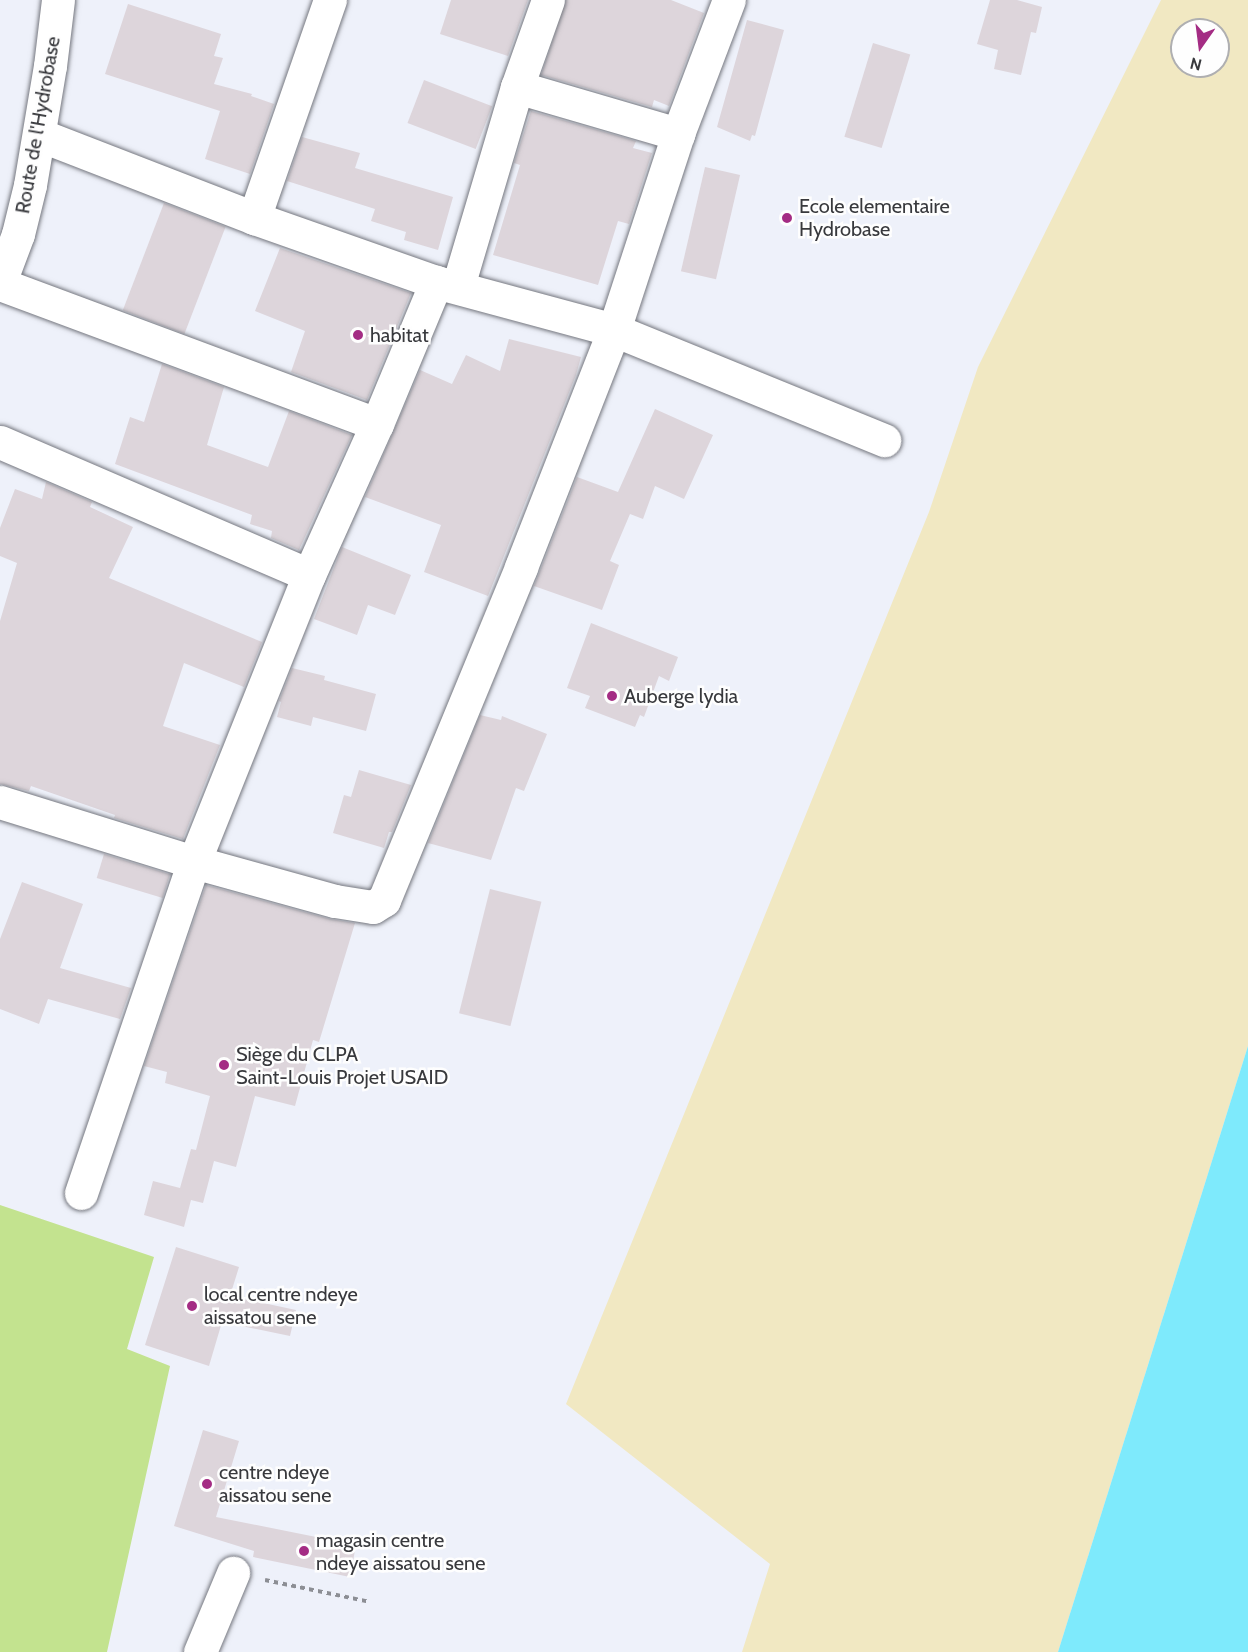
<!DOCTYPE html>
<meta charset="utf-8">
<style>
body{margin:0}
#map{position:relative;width:1248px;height:1652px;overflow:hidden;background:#eef1fa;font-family:Cabin,sans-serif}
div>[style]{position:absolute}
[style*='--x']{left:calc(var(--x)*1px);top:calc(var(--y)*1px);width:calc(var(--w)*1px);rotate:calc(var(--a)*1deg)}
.green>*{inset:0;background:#c3e38f}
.sand>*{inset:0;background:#f1e8c2}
.water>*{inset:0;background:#7eeafc}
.building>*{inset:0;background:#ddd5db;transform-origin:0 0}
.path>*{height:4px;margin-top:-2px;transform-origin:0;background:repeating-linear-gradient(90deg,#8c8e94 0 4.5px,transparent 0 9px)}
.roads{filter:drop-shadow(0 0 2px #75777f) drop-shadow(0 0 2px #75777f)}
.minor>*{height:33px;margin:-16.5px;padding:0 16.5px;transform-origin:16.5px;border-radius:16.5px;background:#fff}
.dots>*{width:16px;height:16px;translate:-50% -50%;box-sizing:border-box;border:3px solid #fefefe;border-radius:50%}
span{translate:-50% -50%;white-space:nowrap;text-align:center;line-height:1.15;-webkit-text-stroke:5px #fefefe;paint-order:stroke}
.street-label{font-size:20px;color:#38393d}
.poi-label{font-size:20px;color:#38393d}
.left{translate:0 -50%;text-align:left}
.north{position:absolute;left:1170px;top:18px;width:60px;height:60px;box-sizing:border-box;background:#fefefe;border:2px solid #afafb1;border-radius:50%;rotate:194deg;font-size:16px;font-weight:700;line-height:24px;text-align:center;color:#38393d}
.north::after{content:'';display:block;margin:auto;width:21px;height:27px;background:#a42c84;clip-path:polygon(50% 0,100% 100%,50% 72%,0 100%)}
</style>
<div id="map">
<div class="green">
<i style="clip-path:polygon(0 1205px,154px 1257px,127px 1349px,170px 1366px,107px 1652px,0 1652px)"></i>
</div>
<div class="sand">
<i style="clip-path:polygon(evenodd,1161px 0,1248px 0,1248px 1046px,1058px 1652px,742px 1652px,770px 1564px,566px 1404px,929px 512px,978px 367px,1161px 0,1182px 30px,1218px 30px,1218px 66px,1182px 66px,1182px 30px)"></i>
</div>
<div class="water">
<i style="clip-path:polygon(1248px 1046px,1248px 1652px,1058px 1652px)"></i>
</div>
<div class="building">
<i style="clip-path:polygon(451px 0,528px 0,508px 56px,440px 34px)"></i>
<i style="clip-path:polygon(566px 0,671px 0,704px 13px,669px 106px,654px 100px,652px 107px,541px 75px)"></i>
<i style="clip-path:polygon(990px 0,1017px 0,1042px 7px,1036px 33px,1031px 32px,1021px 75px,994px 69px,998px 50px,977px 44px)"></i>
<i style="clip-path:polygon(128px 4px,221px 34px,214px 56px,223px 58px,214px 84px,252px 94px,251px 96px,274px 104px,250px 174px,205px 159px,220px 111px,105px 74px)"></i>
<i style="clip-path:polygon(747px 20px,784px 30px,755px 136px,752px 135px,750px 141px,717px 127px)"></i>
<i style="left:873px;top:43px;width:39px;height:98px;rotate:17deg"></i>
<i style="left:424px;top:80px;width:73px;height:46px;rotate:21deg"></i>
<i style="clip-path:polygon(531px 111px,636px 141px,633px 148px,652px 153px,629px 224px,618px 221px,598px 285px,493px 255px,520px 165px,514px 163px)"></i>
<i style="clip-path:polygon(302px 137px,360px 153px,355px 168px,453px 197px,438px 250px,404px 240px,406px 232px,371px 221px,375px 209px,287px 181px)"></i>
<i style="left:705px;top:167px;width:36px;height:107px;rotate:13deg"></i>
<i style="left:164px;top:203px;width:66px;height:115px;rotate:21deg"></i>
<i style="clip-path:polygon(280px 248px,411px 293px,367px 400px,291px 372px,305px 331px,255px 311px)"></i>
<i style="clip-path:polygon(509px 339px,581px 357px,576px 375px,488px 596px,424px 572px,441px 525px,365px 497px,420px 370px,452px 384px,466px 355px,500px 371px)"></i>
<i style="clip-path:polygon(162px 364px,224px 387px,207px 445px,268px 467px,289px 411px,352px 435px,299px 550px,271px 538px,272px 531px,250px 524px,252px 515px,115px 464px,130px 417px,144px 422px)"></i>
<i style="clip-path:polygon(655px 409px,713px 435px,684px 499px,655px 486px,643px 519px,630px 514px,610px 561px,619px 565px,602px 610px,534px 586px,577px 477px,618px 492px)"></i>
<i style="clip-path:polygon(46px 482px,92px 502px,90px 507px,133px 527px,109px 578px,262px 642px,244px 687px,184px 663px,163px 726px,220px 745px,183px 839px,114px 818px,115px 815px,31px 786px,29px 791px,0 784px,0 621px,17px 563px,0 556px,0 528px,15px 489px,42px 499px)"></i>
<i style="clip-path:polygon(342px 547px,411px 575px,395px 615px,368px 605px,357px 635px,314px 619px)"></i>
<i style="clip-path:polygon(591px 623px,678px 657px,669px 681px,659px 676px,644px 717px,640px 715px,635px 727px,585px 708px,590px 696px,567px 688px)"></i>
<i style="clip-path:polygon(292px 668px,325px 676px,324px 680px,376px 694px,366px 731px,313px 717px,311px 726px,277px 717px,281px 702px,279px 701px)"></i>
<i style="clip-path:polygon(480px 715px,501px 720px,502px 716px,547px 734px,524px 791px,516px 788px,491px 860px,428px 843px)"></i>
<i style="clip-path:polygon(359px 770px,411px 785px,392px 832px,389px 832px,384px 848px,333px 833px,344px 795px,351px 797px)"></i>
<i style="left:104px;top:854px;width:69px;height:25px;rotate:17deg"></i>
<i style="clip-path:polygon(22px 882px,83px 904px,60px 968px,131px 988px,120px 1019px,48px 999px,39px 1024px,0 1009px,0 939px)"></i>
<i style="clip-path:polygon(206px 885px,330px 919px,355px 923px,319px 1042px,313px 1040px,295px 1106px,255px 1096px,236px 1167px,214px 1161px,203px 1203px,191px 1200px,184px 1227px,144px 1215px,153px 1181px,180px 1188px,191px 1149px,196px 1150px,210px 1096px,165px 1083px,167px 1072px,144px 1066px)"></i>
<i style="left:490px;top:889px;width:53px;height:128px;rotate:14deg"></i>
<i style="clip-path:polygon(176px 1247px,239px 1267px,230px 1296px,296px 1310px,290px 1336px,222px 1322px,209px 1366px,145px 1345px)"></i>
<i style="clip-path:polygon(203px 1430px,239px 1441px,216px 1517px,356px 1545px,350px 1577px,253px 1557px,254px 1551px,174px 1526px)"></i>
</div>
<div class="path">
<i style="--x:265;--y:1580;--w:107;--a:11.8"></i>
</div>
<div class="roads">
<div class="minor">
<i style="--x:517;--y:87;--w:168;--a:16.3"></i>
<i style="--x:40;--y:135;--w:230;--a:21.2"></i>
<i style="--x:254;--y:218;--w:193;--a:19.4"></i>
<i style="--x:436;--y:282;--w:184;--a:15.1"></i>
<i style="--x:614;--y:330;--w:292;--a:22.2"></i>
<i style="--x:254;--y:218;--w:231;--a:-70.8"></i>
<i style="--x:0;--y:282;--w:51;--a:-69.4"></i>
<i style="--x:18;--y:234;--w:50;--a:-76.2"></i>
<i style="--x:30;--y:185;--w:121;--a:-80.5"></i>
<i style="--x:50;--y:66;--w:66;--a:-83.1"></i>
<i style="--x:0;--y:284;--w:402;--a:20.4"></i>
<i style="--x:458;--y:286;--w:208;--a:-73.5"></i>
<i style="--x:517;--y:87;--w:92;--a:-70.4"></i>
<i style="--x:0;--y:442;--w:336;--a:23.3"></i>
<i style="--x:0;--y:802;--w:203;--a:17.2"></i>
<i style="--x:194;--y:862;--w:146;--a:15.5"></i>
<i style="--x:335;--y:901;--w:38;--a:9"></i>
<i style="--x:373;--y:907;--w:13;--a:-32"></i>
<i style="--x:384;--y:900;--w:360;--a:-67.6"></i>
<i style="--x:521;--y:567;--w:255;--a:-68.6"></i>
<i style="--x:614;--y:330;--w:206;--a:-71.9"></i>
<i style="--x:678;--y:134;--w:143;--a:-69.2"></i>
<i style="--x:81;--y:1193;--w:350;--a:-71.2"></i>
<i style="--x:194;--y:862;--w:309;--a:-68.2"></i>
<i style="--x:309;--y:575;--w:166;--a:-65.8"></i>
<i style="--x:377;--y:424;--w:154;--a:-67.4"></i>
<i style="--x:200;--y:1652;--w:86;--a:-67.3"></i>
</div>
</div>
<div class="dots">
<i style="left:787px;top:218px;background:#a42c84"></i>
<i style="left:358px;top:335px;background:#a42c84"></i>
<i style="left:612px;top:696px;background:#a42c84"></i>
<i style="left:224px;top:1065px;background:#a42c84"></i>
<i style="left:192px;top:1306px;background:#a42c84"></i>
<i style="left:207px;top:1484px;background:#a42c84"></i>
<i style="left:304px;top:1551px;background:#a42c84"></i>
</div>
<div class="street-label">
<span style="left:38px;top:125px;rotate:-80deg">Route de l'Hydrobase</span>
</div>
<div class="poi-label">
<span class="left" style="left:799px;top:218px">Ecole elementaire<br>Hydrobase</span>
<span class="left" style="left:370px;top:335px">habitat</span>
<span class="left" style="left:624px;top:696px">Auberge lydia</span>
<span class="left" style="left:236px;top:1066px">Siège du CLPA<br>Saint-Louis Projet USAID</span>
<span class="left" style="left:204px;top:1306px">local centre ndeye<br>aissatou sene</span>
<span class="left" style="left:219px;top:1484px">centre ndeye<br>aissatou sene</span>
<span class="left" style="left:316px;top:1552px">magasin centre<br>ndeye aissatou sene</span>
</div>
<div class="north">N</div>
</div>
